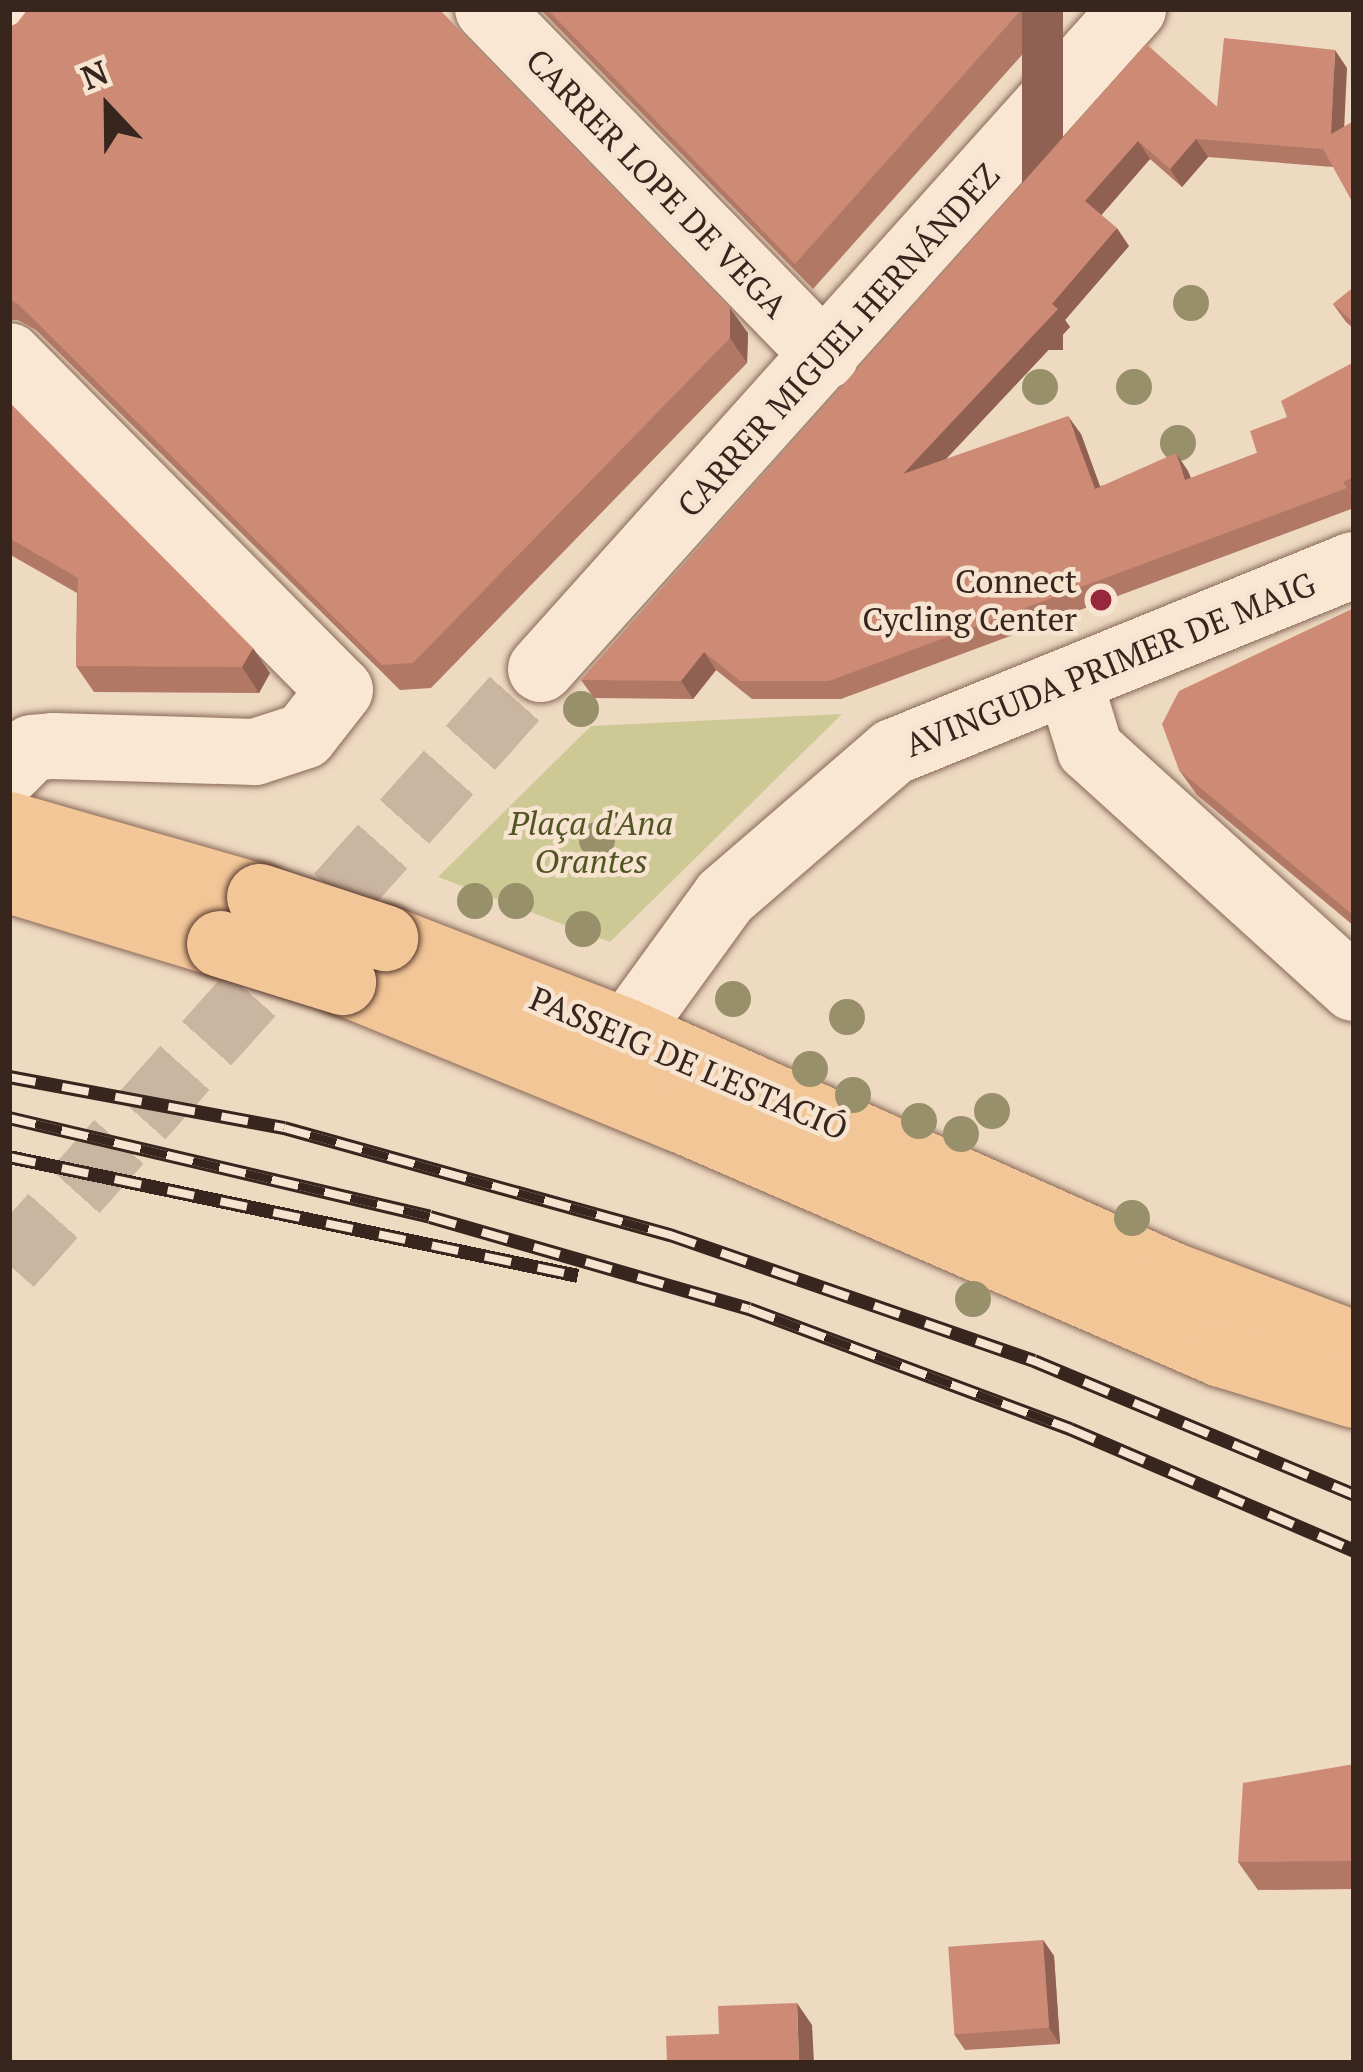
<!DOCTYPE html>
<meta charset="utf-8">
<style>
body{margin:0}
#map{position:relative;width:1363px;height:2072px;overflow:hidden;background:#eed9c1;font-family:"PT Serif",serif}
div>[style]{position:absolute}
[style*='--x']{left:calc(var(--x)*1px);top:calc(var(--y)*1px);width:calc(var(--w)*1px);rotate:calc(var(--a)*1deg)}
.green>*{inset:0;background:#cdc995}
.minor-tunnel>*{height:66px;margin-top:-33px;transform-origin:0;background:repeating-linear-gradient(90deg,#cab5a0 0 66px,transparent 0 99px)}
.roads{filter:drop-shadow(0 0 3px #886958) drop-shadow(0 0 3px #886958)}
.minor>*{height:66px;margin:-33px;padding:0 33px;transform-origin:33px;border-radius:33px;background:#f9e7d4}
.major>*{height:66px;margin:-33px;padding:0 33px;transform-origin:33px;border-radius:33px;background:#f3c698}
.rail>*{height:14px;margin-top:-7px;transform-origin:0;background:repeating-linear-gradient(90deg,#f6e4d1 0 27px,#38251d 0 54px);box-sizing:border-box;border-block:3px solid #38251d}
.bridges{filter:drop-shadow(0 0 3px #56382d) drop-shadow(0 0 3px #56382d)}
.major-bridge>*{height:66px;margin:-33px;padding:0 33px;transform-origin:33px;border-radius:33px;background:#f3c698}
.trees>*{width:36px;height:36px;margin:-18px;border-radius:50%;background:#98906a}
.wall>*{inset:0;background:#b07865}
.shaded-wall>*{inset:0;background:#906153;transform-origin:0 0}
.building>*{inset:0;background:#cd8b76;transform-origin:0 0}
.dots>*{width:33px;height:33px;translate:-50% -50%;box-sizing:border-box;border:6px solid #f6e4d1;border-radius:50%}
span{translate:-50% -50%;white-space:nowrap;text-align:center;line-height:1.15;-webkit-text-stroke:9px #f6e4d1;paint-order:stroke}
.street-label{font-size:33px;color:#38251d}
.poi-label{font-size:33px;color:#38251d}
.right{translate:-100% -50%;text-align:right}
.park-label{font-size:33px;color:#515423;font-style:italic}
.frame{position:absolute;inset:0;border:12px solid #38251d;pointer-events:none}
.north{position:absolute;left:48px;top:48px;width:120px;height:120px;-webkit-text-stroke:9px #f6e4d1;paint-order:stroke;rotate:338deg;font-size:33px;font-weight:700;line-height:48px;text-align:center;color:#38251d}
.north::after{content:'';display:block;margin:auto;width:42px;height:54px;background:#38251d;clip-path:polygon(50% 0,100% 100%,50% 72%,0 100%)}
</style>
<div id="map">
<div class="green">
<i style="clip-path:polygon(842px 714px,610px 942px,438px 877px,591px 726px)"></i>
</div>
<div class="minor-tunnel">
<i style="--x:9;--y:1265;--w:799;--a:-48.25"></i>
</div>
<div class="roads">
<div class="minor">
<i style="--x:488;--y:9;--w:484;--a:45.8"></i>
<i style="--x:9;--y:21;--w:17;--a:-45"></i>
<i style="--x:9;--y:356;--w:470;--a:45.3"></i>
<i style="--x:340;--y:690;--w:58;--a:128"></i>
<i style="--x:304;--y:736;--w:52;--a:161.9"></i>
<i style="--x:255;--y:752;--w:202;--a:-178.3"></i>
<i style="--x:53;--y:746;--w:21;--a:175"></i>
<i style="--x:32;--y:748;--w:33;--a:135"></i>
<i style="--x:541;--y:669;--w:887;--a:-48.11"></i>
<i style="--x:1070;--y:684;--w:68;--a:72.9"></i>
<i style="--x:1090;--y:749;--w:356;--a:42.2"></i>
<i style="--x:627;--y:1032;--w:167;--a:-54"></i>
<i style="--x:725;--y:897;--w:222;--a:-40.8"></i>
<i style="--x:893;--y:752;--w:497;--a:-22.1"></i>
</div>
<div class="major">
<i style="--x:9;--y:825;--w:261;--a:16"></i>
<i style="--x:9;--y:880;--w:220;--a:16.9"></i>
<i style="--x:385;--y:938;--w:260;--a:21.2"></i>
<i style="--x:627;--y:1032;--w:596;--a:24.07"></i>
<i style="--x:1171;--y:1275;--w:196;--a:20.7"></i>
<i style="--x:343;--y:982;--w:361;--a:22.2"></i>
<i style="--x:677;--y:1118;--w:593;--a:23.45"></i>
<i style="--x:1221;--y:1354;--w:139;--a:17.1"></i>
</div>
</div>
<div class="rail">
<i style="--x:9;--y:1077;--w:280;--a:10.5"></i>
<i style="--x:284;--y:1128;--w:401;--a:15.5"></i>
<i style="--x:670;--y:1235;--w:385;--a:19.1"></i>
<i style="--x:1034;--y:1361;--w:347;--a:22.7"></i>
<i style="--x:9;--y:1118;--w:432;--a:13.2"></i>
<i style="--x:430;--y:1217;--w:332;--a:16.1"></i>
<i style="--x:749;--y:1309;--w:343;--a:20.5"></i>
<i style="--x:1070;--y:1429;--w:309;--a:23.2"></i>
<i style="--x:9;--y:1157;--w:581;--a:11.81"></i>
</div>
<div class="bridges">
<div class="major-bridge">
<i style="--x:260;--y:897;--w:132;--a:18.2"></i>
<i style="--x:220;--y:944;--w:129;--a:17.2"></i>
</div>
</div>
<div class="trees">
<i style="left:1191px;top:303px"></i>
<i style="left:1040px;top:387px"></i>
<i style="left:1134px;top:387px"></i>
<i style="left:1178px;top:443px"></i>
<i style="left:581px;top:709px"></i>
<i style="left:597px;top:840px"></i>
<i style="left:475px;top:901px"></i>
<i style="left:516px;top:901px"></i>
<i style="left:583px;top:929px"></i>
<i style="left:733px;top:999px"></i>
<i style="left:847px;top:1017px"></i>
<i style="left:810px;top:1069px"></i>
<i style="left:853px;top:1095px"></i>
<i style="left:992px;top:1111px"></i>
<i style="left:919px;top:1121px"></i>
<i style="left:961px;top:1134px"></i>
<i style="left:1132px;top:1218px"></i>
<i style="left:973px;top:1299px"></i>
</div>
<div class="wall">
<i style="clip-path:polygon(540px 9px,1063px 9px,813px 289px)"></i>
<i style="clip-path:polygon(9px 27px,748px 333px,747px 363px,431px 688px,400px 690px,36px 330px,18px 320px,9px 320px)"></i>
<i style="clip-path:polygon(1146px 44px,1217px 107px,1347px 68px,1333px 167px,1208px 157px,1182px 187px,1150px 159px,1101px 215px,1129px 246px,1065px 320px,1070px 327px,946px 459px,1081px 434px,1100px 486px,1188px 471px,1191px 478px,1257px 453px,1287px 417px,1354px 362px,1354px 508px,841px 699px,752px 699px,716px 670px,693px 699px,594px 698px,581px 680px)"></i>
<i style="clip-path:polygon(1354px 287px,1354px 329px,1346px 322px,1333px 304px)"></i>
<i style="clip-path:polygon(9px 402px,270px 673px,259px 693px,94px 692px,76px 666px,77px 593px,9px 554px)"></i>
<i style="clip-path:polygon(1354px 608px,1354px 926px,1197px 795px,1179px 770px)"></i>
<i style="clip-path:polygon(1354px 1764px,1354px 1889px,1258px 1890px,1238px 1862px)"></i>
<i style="clip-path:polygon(1043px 1940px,1054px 1956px,1060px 2044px,965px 2050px,954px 2034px)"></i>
</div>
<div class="shaded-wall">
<i style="left:1022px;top:9px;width:41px;height:341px"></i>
<i style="clip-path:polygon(1335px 50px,1347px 68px,1343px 152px,1331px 134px)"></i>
<i style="clip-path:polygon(1196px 139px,1208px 157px,1182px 187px,1170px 169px)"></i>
<i style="clip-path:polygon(1138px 141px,1150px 159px,1098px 219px,1085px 201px)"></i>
<i style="clip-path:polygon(1117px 228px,1129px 246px,1065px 320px,1070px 327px,915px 492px,903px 474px)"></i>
<i style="clip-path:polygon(730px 308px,748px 333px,747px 363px,730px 338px)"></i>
<i style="clip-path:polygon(1068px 416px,1081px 434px,1107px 506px,1095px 489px)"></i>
<i style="clip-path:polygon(1176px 453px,1188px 471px,1198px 498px,1185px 480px)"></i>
<i style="clip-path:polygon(253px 648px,270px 673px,259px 693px,242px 667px)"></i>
<i style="clip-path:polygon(704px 652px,716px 670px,693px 699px,681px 681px)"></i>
<i style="clip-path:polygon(1043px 1940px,1054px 1956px,1060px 2044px,1049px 2028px)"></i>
<i style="clip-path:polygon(797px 2003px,812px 2025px,814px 2063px,799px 2063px)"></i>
</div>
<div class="building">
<i style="clip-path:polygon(28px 9px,439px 9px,730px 308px,730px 338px,413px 663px,382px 665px,18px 304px,9px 299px,9px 27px,17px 23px)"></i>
<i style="clip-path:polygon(547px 9px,1022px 9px,795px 264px)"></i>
<i style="clip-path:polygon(1224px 38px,1335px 50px,1331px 134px,1354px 121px,1354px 205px,1323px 149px,1196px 139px,1170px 169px,1138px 141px,1085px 201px,1117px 228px,1052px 304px,1058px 309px,903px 474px,1068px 416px,1095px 489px,1176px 453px,1185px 480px,1257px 453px,1250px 431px,1287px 417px,1281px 401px,1354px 362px,1354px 477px,1343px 482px,1347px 488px,829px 681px,740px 681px,704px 652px,681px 681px,581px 680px,1146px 44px,1217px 107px)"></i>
<i style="clip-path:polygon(1354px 287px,1354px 323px,1333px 304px)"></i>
<i style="clip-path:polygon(9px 402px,253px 648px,242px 667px,76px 666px,78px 578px,9px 538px)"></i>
<i style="clip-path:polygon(1354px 608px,1354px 916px,1179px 770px,1162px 724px,1179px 691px)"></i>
<i style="clip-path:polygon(1354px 1764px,1354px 1861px,1238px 1862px,1243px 1783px)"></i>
<i style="left:1043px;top:1940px;width:88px;height:95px;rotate:86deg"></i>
<i style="clip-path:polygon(797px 2003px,799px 2063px,667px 2063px,666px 2036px,719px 2034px,718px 2006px)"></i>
</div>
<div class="dots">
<i style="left:1101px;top:600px;background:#98273c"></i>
</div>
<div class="street-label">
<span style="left:657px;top:183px;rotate:46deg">CARRER LOPE DE VEGA</span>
<span style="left:838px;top:340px;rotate:-48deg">CARRER MIGUEL HERNÁNDEZ</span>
<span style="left:1110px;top:664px;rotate:-22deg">AVINGUDA PRIMER DE MAIG</span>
<span style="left:689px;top:1063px;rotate:23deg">PASSEIG DE L'ESTACIÓ</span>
</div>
<div class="poi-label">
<span class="right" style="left:1077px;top:600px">Connect<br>Cycling Center</span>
</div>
<div class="park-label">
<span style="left:591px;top:842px">Plaça d'Ana<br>Orantes</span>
</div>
<div class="frame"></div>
<div class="north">N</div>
</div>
